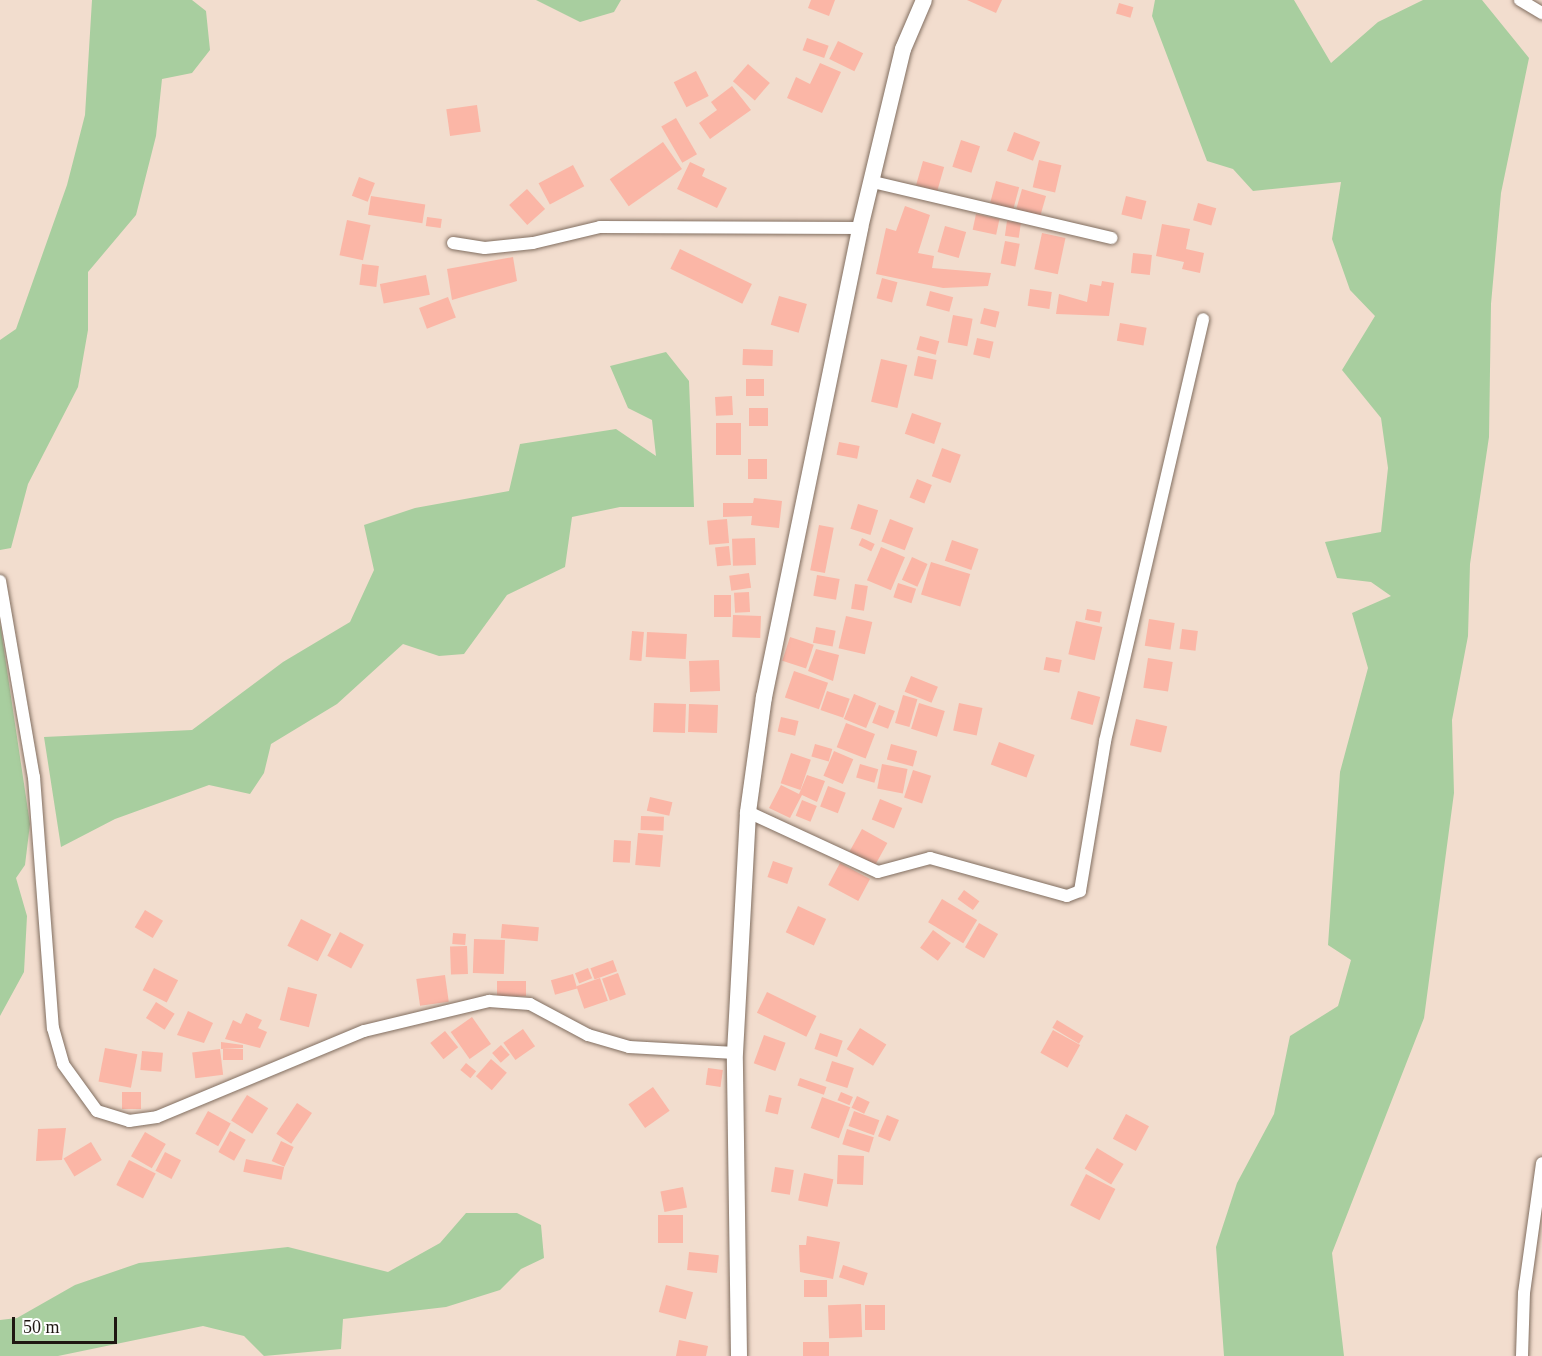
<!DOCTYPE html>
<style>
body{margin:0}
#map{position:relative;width:1542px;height:1356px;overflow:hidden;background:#f2ddce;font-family:Georgia,serif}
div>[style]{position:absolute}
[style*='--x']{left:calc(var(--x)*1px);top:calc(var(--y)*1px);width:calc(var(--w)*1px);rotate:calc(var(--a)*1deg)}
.green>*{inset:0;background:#a8ce9f}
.building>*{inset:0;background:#fbb6a6;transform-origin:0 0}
.roads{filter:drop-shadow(0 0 2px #816e60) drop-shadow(0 0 2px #816e60)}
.street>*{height:12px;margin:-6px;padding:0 6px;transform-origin:6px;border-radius:6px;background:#fff}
.secondary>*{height:16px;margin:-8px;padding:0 8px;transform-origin:8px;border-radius:8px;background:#fff}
span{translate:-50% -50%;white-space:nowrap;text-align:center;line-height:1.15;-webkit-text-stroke:4.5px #fff;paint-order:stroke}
.scale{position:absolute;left:12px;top:1317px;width:105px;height:27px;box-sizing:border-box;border:3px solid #1f1712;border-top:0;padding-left:8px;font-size:18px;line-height:21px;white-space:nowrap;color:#1f1712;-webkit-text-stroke:4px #fff;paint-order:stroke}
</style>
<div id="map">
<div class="green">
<i style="clip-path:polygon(92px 0,192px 0,206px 11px,210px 50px,192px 73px,162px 79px,156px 136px,136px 215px,88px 272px,88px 330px,78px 387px,28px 484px,11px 548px,0 550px,0 340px,16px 329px,67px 185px,85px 115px)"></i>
<i style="clip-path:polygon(536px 0,621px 0,614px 12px,580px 22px)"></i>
<i style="clip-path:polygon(1155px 0,1294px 0,1331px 63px,1378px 22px,1423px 0,1482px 0,1529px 58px,1501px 193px,1491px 304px,1489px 437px,1470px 564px,1468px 636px,1452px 720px,1454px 793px,1424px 1018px,1332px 1253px,1344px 1356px,1224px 1356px,1216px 1247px,1237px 1183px,1274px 1114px,1290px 1036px,1338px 1006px,1351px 960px,1328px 945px,1340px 772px,1368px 668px,1352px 613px,1391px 596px,1371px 582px,1337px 578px,1325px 542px,1381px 532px,1388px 468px,1381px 418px,1342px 370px,1375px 316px,1350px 290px,1332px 239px,1341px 182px,1253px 191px,1233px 169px,1207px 161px,1152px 16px)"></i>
<i style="clip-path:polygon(666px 352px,689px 381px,694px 507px,620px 507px,572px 517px,565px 567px,507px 595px,464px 654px,439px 656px,403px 644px,337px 704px,271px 744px,264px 773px,250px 794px,209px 785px,115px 819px,61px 847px,44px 737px,192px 730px,283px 662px,350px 622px,374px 570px,364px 525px,415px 508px,509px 491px,520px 444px,616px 429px,656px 456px,652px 420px,628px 408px,610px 366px)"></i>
<i style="clip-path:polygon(0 623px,30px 824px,25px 865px,16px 878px,27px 916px,24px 972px,0 1016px)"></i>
<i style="clip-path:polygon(466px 1213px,517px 1213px,541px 1225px,544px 1258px,521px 1269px,500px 1290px,446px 1307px,343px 1319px,341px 1349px,264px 1356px,244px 1336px,203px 1326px,58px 1356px,0 1356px,0 1320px,17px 1318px,75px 1285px,139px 1263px,288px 1247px,388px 1272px,440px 1243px)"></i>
</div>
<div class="building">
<i style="clip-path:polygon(811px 0,835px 0,829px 16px,808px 8px)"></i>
<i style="clip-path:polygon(967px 0,1002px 0,996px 13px)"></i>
<i style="left:1119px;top:3px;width:15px;height:11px;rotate:16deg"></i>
<i style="left:807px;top:38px;width:23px;height:13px;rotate:20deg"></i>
<i style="left:838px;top:41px;width:28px;height:20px;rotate:26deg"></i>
<i style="clip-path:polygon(820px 63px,841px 72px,822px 113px,787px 98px,796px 77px,810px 84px)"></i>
<i style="left:748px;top:64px;width:29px;height:23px;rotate:41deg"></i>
<i style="left:696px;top:71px;width:28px;height:25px;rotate:63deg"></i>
<i style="clip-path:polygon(732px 86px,751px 110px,710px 139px,699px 123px,717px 110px,711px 102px)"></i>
<i style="left:477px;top:105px;width:27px;height:31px;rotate:82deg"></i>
<i style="left:676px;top:118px;width:42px;height:17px;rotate:60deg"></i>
<i style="left:1014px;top:132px;width:28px;height:20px;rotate:21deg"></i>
<i style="left:961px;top:140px;width:20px;height:28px;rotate:18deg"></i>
<i style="left:663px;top:142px;width:33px;height:65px;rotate:55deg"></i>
<i style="left:1039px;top:160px;width:23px;height:28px;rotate:13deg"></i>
<i style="left:923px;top:161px;width:22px;height:25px;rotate:16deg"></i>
<i style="clip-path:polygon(690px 162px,705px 169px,702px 176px,727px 188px,717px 208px,677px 189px)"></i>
<i style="left:573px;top:165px;width:24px;height:39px;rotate:62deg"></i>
<i style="left:359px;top:177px;width:17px;height:20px;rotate:21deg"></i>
<i style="left:996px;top:181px;width:24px;height:23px;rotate:15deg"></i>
<i style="left:527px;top:189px;width:27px;height:24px;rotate:48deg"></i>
<i style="left:1022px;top:189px;width:25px;height:21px;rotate:16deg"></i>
<i style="left:371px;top:196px;width:55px;height:19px;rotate:9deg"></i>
<i style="left:1126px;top:196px;width:21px;height:19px;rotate:14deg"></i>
<i style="left:1198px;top:203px;width:19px;height:18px;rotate:16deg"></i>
<i style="clip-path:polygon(905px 206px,930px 215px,918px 253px,934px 256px,932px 268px,991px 273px,988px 286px,943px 288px,876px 274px,886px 228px,896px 231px)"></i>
<i style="left:976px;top:214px;width:24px;height:16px;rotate:12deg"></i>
<i style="left:427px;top:217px;width:15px;height:9px;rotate:8deg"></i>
<i style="left:347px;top:220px;width:24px;height:36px;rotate:12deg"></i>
<i style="left:1007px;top:221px;width:14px;height:15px;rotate:8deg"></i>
<i style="clip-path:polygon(1162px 224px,1190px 229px,1186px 249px,1204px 253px,1200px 273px,1182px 269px,1184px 262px,1156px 256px)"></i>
<i style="left:945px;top:226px;width:22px;height:27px;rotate:16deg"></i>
<i style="left:1042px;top:233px;width:24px;height:37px;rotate:12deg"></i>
<i style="left:1005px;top:241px;width:15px;height:23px;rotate:11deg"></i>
<i style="left:680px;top:249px;width:80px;height:22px;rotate:26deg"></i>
<i style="left:1133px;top:253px;width:19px;height:20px;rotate:6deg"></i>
<i style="clip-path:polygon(513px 257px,517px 281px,452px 300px,447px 269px)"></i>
<i style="left:362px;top:264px;width:17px;height:21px;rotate:7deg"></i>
<i style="left:426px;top:275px;width:20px;height:47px;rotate:79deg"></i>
<i style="left:882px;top:278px;width:16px;height:21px;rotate:15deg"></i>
<i style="clip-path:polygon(1102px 281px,1114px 283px,1109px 316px,1056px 314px,1059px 294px,1087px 302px,1090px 284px,1101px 286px)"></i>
<i style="left:1030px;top:289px;width:22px;height:17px;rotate:8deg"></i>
<i style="left:930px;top:291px;width:24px;height:15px;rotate:15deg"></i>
<i style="left:779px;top:296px;width:29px;height:30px;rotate:16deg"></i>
<i style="left:448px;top:297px;width:22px;height:31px;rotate:69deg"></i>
<i style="left:984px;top:308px;width:16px;height:16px;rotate:14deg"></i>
<i style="left:953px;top:315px;width:20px;height:28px;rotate:11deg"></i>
<i style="left:1120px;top:323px;width:27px;height:18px;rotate:10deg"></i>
<i style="left:920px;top:336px;width:20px;height:14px;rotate:15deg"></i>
<i style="left:977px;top:338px;width:17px;height:17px;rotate:13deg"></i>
<i style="left:743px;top:349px;width:30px;height:16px;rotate:2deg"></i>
<i style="left:918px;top:356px;width:19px;height:20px;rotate:12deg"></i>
<i style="left:881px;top:359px;width:27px;height:44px;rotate:13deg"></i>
<i style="left:746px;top:379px;width:18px;height:17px"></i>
<i style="left:732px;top:396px;width:19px;height:17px;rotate:87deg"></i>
<i style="left:749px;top:408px;width:19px;height:18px"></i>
<i style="left:912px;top:413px;width:31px;height:22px;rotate:19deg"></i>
<i style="left:716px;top:423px;width:25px;height:32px"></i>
<i style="left:839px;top:442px;width:21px;height:13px;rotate:11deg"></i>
<i style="left:942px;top:448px;width:20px;height:30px;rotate:20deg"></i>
<i style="left:748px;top:459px;width:19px;height:20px"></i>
<i style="left:917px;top:479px;width:16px;height:20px;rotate:22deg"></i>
<i style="clip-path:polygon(754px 498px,782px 501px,779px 528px,751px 525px,752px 516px,723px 517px,723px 503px,753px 503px)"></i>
<i style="left:858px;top:504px;width:21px;height:26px;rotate:17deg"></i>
<i style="left:727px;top:519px;width:24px;height:20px;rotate:85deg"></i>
<i style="left:890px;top:519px;width:25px;height:24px;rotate:21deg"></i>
<i style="left:819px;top:525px;width:15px;height:46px;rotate:11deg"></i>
<i style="left:755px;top:538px;width:27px;height:23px;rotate:88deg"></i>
<i style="left:862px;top:538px;width:14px;height:8px;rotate:25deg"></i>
<i style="left:952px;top:540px;width:28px;height:22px;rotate:19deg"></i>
<i style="left:729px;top:546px;width:19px;height:14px;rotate:84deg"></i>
<i style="left:881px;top:547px;width:26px;height:36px;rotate:23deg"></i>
<i style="left:912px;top:557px;width:17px;height:25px;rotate:24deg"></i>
<i style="left:931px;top:562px;width:41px;height:34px;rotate:17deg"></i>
<i style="left:749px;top:573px;width:15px;height:20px;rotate:82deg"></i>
<i style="left:817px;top:575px;width:23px;height:21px;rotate:10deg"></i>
<i style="left:898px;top:583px;width:19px;height:15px;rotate:18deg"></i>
<i style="left:855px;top:584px;width:13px;height:25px;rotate:9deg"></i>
<i style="left:749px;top:592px;width:20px;height:15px;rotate:87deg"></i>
<i style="left:731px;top:595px;width:22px;height:17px;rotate:90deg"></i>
<i style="left:1087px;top:609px;width:15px;height:11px;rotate:11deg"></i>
<i style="left:733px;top:615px;width:28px;height:22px;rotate:2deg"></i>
<i style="left:846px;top:616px;width:27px;height:33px;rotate:13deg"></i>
<i style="left:1149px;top:619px;width:26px;height:27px;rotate:9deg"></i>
<i style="left:1076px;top:621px;width:27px;height:34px;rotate:13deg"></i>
<i style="left:816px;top:627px;width:20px;height:16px;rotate:11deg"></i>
<i style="left:1182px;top:629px;width:16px;height:20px;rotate:7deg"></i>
<i style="left:632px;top:631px;width:12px;height:29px;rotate:5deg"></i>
<i style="left:647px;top:632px;width:40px;height:25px;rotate:3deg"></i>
<i style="left:790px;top:637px;width:25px;height:25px;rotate:18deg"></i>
<i style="clip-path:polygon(816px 649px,839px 655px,833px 681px,808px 671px)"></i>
<i style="left:1046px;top:657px;width:16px;height:13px;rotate:11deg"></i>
<i style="left:1148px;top:658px;width:25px;height:30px;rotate:9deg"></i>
<i style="left:719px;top:660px;width:31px;height:30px;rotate:88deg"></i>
<i style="left:794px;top:671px;width:36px;height:28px;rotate:19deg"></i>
<i style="left:911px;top:676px;width:29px;height:17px;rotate:22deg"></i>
<i style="left:827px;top:691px;width:24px;height:20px;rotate:19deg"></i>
<i style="left:1078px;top:691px;width:23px;height:29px;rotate:15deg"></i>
<i style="left:854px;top:694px;width:24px;height:27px;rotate:22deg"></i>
<i style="left:903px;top:695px;width:15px;height:29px;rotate:16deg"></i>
<i style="left:654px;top:703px;width:32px;height:29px;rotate:2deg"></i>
<i style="left:919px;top:703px;width:27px;height:27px;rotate:17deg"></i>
<i style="left:959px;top:703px;width:24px;height:28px;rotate:12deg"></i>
<i style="left:689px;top:704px;width:29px;height:28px;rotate:2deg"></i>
<i style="left:879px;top:705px;width:17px;height:19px;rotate:21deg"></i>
<i style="left:781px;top:717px;width:18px;height:15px;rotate:13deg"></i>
<i style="left:1136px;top:719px;width:32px;height:27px;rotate:13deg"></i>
<i style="left:846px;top:723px;width:31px;height:26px;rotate:21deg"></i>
<i style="left:999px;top:742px;width:38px;height:24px;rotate:20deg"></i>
<i style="left:815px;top:744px;width:18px;height:13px;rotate:16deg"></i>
<i style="left:891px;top:744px;width:27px;height:16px;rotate:15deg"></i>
<i style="left:834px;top:751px;width:21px;height:27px;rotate:23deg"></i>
<i style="left:791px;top:753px;width:21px;height:32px;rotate:19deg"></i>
<i style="left:860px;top:764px;width:19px;height:14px;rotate:16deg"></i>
<i style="left:882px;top:764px;width:26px;height:25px;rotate:11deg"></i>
<i style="left:913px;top:770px;width:19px;height:29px;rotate:18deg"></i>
<i style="clip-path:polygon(807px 775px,825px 781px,817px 802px,802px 795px,790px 818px,769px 808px,781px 785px,799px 794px)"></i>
<i style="left:828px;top:786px;width:19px;height:22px;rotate:21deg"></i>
<i style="left:650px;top:797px;width:23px;height:14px;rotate:13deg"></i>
<i style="left:880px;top:799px;width:24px;height:22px;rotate:22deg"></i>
<i style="left:802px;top:800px;width:16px;height:17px;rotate:22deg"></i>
<i style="left:641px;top:816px;width:23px;height:14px;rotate:2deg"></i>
<i style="left:862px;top:829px;width:29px;height:26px;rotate:29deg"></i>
<i style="left:638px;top:833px;width:25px;height:32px;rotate:5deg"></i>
<i style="left:614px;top:840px;width:17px;height:22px;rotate:3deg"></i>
<i style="left:773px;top:861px;width:21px;height:17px;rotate:19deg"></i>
<i style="left:840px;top:863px;width:34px;height:25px;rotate:28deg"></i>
<i style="left:964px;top:890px;width:19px;height:11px;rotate:36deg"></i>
<i style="left:942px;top:899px;width:41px;height:27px;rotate:31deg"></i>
<i style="left:798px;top:906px;width:31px;height:29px;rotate:25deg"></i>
<i style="left:145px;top:910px;width:21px;height:20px;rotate:31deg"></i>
<i style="left:301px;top:919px;width:34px;height:30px;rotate:27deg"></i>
<i style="left:979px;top:923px;width:22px;height:28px;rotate:30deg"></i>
<i style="left:502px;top:924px;width:37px;height:14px;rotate:5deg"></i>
<i style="left:933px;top:930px;width:22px;height:22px;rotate:36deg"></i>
<i style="left:340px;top:932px;width:27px;height:27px;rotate:28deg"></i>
<i style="left:453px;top:933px;width:13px;height:11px;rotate:4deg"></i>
<i style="left:474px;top:939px;width:31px;height:34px;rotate:2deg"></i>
<i style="left:467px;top:946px;width:28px;height:17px;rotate:88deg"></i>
<i style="left:613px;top:960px;width:12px;height:24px;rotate:70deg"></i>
<i style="left:154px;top:968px;width:27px;height:25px;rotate:27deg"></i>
<i style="left:588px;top:968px;width:11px;height:14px;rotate:68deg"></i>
<i style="left:618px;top:973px;width:23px;height:17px;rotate:70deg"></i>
<i style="left:573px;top:974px;width:15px;height:23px;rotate:74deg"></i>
<i style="left:445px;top:975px;width:27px;height:29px;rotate:82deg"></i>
<i style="left:600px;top:978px;width:24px;height:25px;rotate:71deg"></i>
<i style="left:497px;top:981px;width:29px;height:15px"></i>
<i style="left:288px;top:987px;width:30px;height:34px;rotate:14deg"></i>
<i style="left:767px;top:992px;width:55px;height:23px;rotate:26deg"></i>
<i style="left:156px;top:1002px;width:22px;height:19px;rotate:32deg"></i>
<i style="clip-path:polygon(188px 1011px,213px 1023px,204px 1043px,177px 1035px)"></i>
<i style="clip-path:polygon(246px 1013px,262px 1020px,258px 1028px,267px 1032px,260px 1048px,225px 1039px,233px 1020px,241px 1024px)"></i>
<i style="left:472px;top:1017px;width:33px;height:26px;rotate:55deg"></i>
<i style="left:1057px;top:1020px;width:31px;height:9px;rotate:31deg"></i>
<i style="left:860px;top:1028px;width:31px;height:25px;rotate:32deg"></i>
<i style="left:523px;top:1029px;width:21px;height:24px;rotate:55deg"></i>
<i style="left:1053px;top:1030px;width:31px;height:26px;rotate:29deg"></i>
<i style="left:445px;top:1031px;width:21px;height:19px;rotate:51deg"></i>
<i style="left:820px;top:1033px;width:24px;height:17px;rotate:19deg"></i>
<i style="left:764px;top:1035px;width:23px;height:30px;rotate:20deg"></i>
<i style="clip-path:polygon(221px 1042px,243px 1045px,243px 1048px,221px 1049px)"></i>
<i style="left:501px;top:1045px;width:13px;height:12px;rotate:48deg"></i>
<i style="left:105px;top:1048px;width:33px;height:34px;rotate:11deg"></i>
<i style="left:220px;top:1049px;width:26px;height:28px;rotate:83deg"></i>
<i style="left:243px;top:1049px;width:11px;height:20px;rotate:90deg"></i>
<i style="left:142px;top:1051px;width:21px;height:19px;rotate:5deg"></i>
<i style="left:491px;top:1059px;width:21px;height:23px;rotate:41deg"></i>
<i style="left:832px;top:1061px;width:23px;height:21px;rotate:18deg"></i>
<i style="left:466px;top:1063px;width:13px;height:9px;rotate:39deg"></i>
<i style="left:708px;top:1068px;width:15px;height:17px;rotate:8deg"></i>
<i style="left:800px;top:1078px;width:28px;height:8px;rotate:19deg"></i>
<i style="left:653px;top:1087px;width:29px;height:30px;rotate:55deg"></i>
<i style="left:122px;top:1092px;width:19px;height:17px"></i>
<i style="left:841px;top:1092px;width:13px;height:9px;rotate:23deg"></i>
<i style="left:247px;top:1095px;width:25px;height:30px;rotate:32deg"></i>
<i style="left:769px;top:1095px;width:13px;height:17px;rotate:13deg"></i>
<i style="left:857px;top:1096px;width:14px;height:13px;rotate:25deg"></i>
<i style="left:822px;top:1097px;width:30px;height:33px;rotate:20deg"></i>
<i style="left:297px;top:1103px;width:18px;height:37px;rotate:34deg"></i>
<i style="left:208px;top:1111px;width:26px;height:26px;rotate:29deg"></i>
<i style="left:854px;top:1111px;width:27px;height:16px;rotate:20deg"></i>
<i style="left:1126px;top:1114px;width:26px;height:28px;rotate:28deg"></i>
<i style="left:887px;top:1115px;width:13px;height:23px;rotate:23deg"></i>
<i style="clip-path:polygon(66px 1128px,62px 1160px,36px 1161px,38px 1129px)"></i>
<i style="left:847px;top:1129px;width:28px;height:16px;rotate:17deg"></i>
<i style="left:230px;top:1131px;width:18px;height:24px;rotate:29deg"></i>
<i style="left:145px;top:1132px;width:24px;height:28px;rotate:30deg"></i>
<i style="left:281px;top:1141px;width:14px;height:22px;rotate:25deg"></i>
<i style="left:91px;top:1142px;width:21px;height:32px;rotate:59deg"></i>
<i style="left:1097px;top:1148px;width:31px;height:24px;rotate:31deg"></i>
<i style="left:165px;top:1152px;width:18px;height:21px;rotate:27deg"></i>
<i style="left:838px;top:1155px;width:26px;height:29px;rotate:2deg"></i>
<i style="left:246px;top:1159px;width:39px;height:13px;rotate:12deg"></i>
<i style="left:129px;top:1160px;width:30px;height:28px;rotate:27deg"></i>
<i style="left:775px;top:1167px;width:19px;height:25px;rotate:9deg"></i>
<i style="left:804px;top:1173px;width:30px;height:28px;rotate:12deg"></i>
<i style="left:1086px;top:1174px;width:33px;height:35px;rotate:27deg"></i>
<i style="left:683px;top:1187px;width:21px;height:23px;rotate:79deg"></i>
<i style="left:658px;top:1215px;width:25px;height:28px"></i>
<i style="clip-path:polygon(807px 1236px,840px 1242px,833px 1279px,800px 1272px,799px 1245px,806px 1245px)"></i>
<i style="left:689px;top:1252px;width:30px;height:18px;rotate:6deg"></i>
<i style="left:843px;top:1265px;width:26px;height:13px;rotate:18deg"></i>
<i style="left:804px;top:1280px;width:23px;height:17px"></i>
<i style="left:666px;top:1285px;width:28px;height:28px;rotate:15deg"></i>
<i style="left:861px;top:1304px;width:33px;height:33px;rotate:88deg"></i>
<i style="left:865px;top:1305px;width:20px;height:25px"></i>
<i style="clip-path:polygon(679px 1340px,708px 1346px,706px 1356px,676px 1356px)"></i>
<i style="left:803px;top:1342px;width:26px;height:14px"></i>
</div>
<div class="roads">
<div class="street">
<i style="--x:1520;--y:0;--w:26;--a:31"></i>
<i style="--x:873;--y:182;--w:245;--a:13.2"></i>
<i style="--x:453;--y:243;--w:32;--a:9"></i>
<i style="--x:485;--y:248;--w:48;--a:-5.9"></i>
<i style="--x:533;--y:243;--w:69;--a:-13.4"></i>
<i style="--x:600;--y:227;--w:260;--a:0.2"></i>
<i style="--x:0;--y:581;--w:199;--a:80.2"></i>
<i style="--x:34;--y:777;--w:252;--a:85.7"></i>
<i style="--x:53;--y:1028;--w:37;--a:74"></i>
<i style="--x:63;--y:1064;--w:58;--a:54.1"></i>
<i style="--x:97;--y:1111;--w:34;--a:17"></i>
<i style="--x:129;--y:1121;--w:28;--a:-8"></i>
<i style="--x:157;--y:1117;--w:224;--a:-22.6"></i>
<i style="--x:364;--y:1031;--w:129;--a:-13.5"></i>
<i style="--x:489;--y:1001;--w:41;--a:4.2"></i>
<i style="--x:530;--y:1004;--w:66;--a:28.1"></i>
<i style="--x:588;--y:1035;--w:43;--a:16.3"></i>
<i style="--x:629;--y:1047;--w:106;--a:3.2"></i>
<i style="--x:748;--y:812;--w:143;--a:24.8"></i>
<i style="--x:878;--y:872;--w:54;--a:-15.1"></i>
<i style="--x:930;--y:858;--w:142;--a:15.5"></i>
<i style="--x:1067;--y:896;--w:14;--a:-21"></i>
<i style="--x:1080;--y:891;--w:152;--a:-80.5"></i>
<i style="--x:1105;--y:741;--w:433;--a:-76.9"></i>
<i style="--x:1522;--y:1356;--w:63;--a:-88.2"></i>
<i style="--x:1524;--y:1293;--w:131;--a:-82.1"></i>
</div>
<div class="secondary">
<i style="--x:739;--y:1356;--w:303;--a:-90.8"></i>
<i style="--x:735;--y:1053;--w:241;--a:-86.9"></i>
<i style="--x:748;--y:812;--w:116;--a:-82.1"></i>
<i style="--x:764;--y:697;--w:479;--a:-78.4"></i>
<i style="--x:860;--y:228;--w:184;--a:-76.5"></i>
<i style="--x:903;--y:49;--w:53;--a:-66.8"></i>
</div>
</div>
<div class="scale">50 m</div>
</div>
